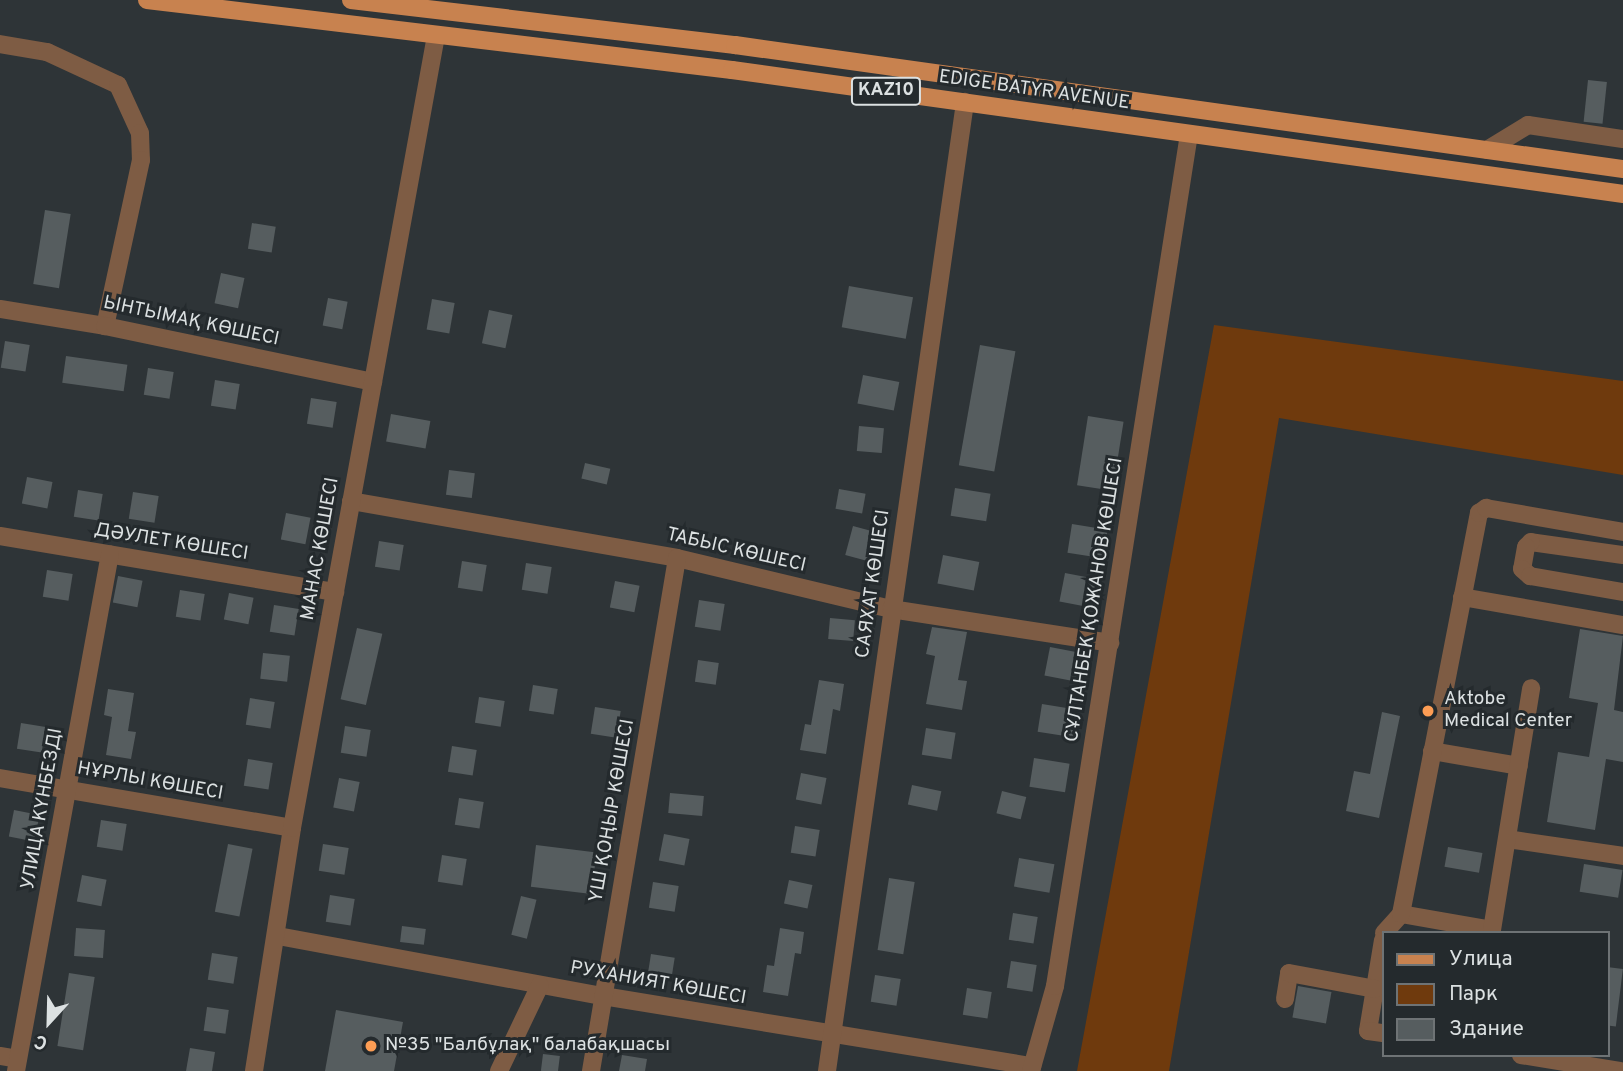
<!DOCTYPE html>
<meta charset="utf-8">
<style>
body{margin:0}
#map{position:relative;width:1623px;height:1071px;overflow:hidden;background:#2e3437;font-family:Overpass,sans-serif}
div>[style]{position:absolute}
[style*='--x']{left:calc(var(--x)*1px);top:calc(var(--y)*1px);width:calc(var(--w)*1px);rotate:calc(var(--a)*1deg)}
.green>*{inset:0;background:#6f3a0d}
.building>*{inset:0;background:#565d5f;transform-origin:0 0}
.minor>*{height:18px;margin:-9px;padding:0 9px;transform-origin:9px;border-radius:9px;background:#7e5c44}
.major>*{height:18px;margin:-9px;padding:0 9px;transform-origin:9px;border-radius:9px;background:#c8824f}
.dots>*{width:19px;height:19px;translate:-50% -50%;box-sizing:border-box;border:4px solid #242a2d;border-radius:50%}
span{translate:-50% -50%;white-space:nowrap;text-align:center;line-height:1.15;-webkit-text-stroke:6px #242a2d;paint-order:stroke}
.shield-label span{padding:2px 5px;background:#242a2d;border:2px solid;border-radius:5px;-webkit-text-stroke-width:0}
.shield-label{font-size:18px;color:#dce1e2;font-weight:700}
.street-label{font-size:19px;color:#dce1e2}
.poi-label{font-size:19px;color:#dce1e2}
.left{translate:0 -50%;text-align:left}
.legend{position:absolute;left:1382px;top:931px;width:228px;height:126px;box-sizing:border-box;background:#242a2d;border:2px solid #6e7375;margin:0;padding:9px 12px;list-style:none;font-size:21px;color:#dce1e2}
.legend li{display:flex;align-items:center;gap:14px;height:35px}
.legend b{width:35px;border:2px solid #6e7375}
.north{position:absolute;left:14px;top:987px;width:70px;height:70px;-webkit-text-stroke:5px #242a2d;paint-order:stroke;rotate:202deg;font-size:19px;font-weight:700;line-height:28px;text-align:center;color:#dce1e2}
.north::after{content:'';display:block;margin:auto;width:24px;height:32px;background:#dce1e2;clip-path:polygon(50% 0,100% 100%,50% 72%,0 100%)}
</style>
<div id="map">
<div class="green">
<i style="clip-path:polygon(1214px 325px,1623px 381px,1623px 475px,1279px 418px,1169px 1071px,1077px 1071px)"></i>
</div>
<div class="building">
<i style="left:1588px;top:80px;width:19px;height:42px;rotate:6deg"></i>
<i style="left:45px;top:210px;width:26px;height:75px;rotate:9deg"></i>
<i style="left:252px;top:223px;width:24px;height:26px;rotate:9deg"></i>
<i style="left:221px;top:273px;width:24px;height:31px;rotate:12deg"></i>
<i style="left:849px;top:286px;width:65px;height:42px;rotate:10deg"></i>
<i style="left:328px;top:298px;width:20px;height:28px;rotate:11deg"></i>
<i style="left:432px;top:299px;width:23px;height:31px;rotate:10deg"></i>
<i style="left:489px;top:310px;width:24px;height:34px;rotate:12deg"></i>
<i style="left:5px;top:341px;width:25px;height:27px;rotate:9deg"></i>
<i style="left:980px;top:345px;width:36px;height:122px;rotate:10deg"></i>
<i style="left:66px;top:356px;width:62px;height:27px;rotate:8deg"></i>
<i style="left:148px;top:368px;width:26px;height:27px;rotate:9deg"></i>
<i style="left:863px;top:375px;width:37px;height:29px;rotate:11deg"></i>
<i style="left:215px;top:380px;width:25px;height:26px;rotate:9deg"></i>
<i style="left:311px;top:398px;width:26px;height:26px;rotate:9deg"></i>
<i style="left:391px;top:414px;width:40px;height:28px;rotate:10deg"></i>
<i style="left:1088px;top:416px;width:36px;height:70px;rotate:9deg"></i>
<i style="left:859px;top:426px;width:25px;height:25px;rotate:5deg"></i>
<i style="left:585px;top:463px;width:26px;height:16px;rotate:13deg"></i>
<i style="left:449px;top:470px;width:26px;height:25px;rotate:7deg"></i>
<i style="left:27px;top:477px;width:26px;height:27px;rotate:11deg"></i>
<i style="left:955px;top:488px;width:36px;height:28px;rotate:9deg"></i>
<i style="left:839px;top:489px;width:27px;height:20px;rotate:10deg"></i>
<i style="left:78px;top:490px;width:25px;height:27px;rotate:9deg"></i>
<i style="left:133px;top:492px;width:26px;height:27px;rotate:9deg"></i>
<i style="left:286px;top:513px;width:25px;height:27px;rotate:11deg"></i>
<i style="left:1072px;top:524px;width:36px;height:29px;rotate:9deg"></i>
<i style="left:853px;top:526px;width:23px;height:30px;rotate:15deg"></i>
<i style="left:379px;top:541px;width:25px;height:26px;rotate:9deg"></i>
<i style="left:943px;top:555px;width:37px;height:29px;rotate:11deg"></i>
<i style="left:462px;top:561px;width:25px;height:27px;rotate:9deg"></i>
<i style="left:526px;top:563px;width:26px;height:27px;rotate:9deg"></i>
<i style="left:47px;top:570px;width:26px;height:27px;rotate:9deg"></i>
<i style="left:1065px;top:573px;width:36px;height:29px;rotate:11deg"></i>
<i style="left:118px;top:576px;width:25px;height:27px;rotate:11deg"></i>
<i style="left:615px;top:581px;width:25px;height:27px;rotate:11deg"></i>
<i style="left:180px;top:590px;width:25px;height:27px;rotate:9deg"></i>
<i style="left:229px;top:593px;width:25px;height:27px;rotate:11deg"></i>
<i style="left:699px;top:600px;width:26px;height:27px;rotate:9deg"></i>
<i style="left:274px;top:605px;width:25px;height:27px;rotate:9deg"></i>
<i style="left:830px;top:618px;width:25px;height:21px;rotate:5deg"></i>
<i style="clip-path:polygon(932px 627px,967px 632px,958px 680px,967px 681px,962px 710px,926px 704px,935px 656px,926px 654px)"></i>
<i style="left:357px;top:628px;width:26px;height:73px;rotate:13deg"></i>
<i style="clip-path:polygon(1580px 629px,1623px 636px,1614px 710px,1623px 712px,1623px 762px,1606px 759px,1595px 830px,1547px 822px,1558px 752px,1589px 757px,1598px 703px,1569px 698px)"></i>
<i style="left:1050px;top:647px;width:37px;height:29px;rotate:11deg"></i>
<i style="left:263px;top:653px;width:27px;height:26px;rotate:6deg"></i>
<i style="left:698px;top:660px;width:21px;height:22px;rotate:8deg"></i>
<i style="clip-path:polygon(819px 680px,844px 684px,840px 711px,833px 709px,826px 754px,800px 750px,805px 724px,811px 725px)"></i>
<i style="left:533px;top:685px;width:25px;height:26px;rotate:9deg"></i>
<i style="clip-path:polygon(108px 689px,134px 693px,128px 731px,136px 732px,131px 759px,106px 755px,112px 717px,104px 715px)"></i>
<i style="left:479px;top:697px;width:26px;height:26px;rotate:9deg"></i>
<i style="left:250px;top:698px;width:25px;height:27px;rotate:9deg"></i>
<i style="left:1042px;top:704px;width:36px;height:28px;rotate:9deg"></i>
<i style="left:595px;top:707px;width:26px;height:27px;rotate:9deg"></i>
<i style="clip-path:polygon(1382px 712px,1400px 716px,1379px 818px,1346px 811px,1354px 771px,1370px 774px)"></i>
<i style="left:21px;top:723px;width:25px;height:26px;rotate:9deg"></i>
<i style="left:345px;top:726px;width:26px;height:27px;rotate:9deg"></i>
<i style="left:926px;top:728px;width:30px;height:27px;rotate:9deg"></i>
<i style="left:452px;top:746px;width:25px;height:26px;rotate:9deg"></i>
<i style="left:1034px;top:758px;width:36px;height:29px;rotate:9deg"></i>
<i style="left:248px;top:759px;width:25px;height:27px;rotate:9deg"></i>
<i style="left:801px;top:773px;width:26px;height:27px;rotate:11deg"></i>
<i style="left:339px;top:778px;width:21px;height:30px;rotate:11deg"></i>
<i style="left:912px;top:785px;width:30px;height:20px;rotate:12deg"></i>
<i style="left:1002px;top:791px;width:25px;height:23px;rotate:14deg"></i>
<i style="left:670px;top:793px;width:34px;height:20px;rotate:5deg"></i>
<i style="left:459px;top:798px;width:25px;height:27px;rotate:9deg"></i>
<i style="left:14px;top:810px;width:26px;height:27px;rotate:11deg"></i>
<i style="left:101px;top:820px;width:26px;height:27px;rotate:9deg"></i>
<i style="left:795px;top:826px;width:25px;height:27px;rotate:9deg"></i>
<i style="left:664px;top:834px;width:26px;height:27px;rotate:11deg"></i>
<i style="left:228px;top:844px;width:25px;height:69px;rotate:11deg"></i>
<i style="left:323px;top:844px;width:26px;height:27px;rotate:9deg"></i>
<i style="left:536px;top:845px;width:61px;height:42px;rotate:7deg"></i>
<i style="left:1448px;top:847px;width:35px;height:20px;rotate:10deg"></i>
<i style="left:442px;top:855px;width:25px;height:27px;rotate:9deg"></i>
<i style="left:1019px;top:858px;width:36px;height:29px;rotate:10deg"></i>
<i style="left:1584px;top:864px;width:39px;height:28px;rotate:9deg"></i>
<i style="left:82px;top:875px;width:25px;height:27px;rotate:11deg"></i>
<i style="left:889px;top:878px;width:26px;height:73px;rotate:9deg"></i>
<i style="left:789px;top:880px;width:24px;height:24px;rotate:12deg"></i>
<i style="left:653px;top:882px;width:26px;height:26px;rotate:9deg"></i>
<i style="left:330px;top:895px;width:25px;height:27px;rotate:9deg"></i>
<i style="left:521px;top:896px;width:16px;height:40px;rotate:14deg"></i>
<i style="left:1013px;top:913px;width:25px;height:27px;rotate:9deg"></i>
<i style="left:402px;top:926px;width:24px;height:16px;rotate:7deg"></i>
<i style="left:76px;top:928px;width:29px;height:28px;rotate:4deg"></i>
<i style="clip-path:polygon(780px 928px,804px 932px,801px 954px,795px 953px,788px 996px,763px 992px,767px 965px,774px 966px)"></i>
<i style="left:212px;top:953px;width:26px;height:27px;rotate:9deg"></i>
<i style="left:651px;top:954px;width:24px;height:20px;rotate:9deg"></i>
<i style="left:1011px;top:961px;width:26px;height:27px;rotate:9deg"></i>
<i style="left:1607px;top:967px;width:16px;height:58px;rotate:7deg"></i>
<i style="left:69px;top:973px;width:26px;height:74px;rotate:9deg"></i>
<i style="left:875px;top:975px;width:26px;height:27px;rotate:9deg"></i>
<i style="left:1298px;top:986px;width:34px;height:32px;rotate:10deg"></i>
<i style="left:967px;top:988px;width:25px;height:27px;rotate:9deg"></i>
<i style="left:207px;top:1007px;width:22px;height:24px;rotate:8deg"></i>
<i style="clip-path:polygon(336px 1010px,403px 1022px,394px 1071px,325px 1071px)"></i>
<i style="clip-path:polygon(190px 1048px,215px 1052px,212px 1071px,186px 1071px)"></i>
<i style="left:543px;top:1054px;width:17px;height:17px;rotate:7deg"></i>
<i style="clip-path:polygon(622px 1055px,647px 1059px,645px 1071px,619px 1071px)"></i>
</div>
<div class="minor">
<i style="--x:0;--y:44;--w:48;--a:9.7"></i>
<i style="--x:47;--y:52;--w:78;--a:24.9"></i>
<i style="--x:118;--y:85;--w:53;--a:65.4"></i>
<i style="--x:140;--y:133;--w:27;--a:88"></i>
<i style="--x:141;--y:160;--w:170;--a:102.2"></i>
<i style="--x:1487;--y:150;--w:48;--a:-31.4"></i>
<i style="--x:1528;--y:125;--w:96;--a:8.4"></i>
<i style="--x:0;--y:309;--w:106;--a:9.2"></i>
<i style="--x:105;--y:326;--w:274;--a:11.8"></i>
<i style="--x:351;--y:501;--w:331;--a:9.9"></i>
<i style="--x:677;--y:558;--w:220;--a:13.4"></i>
<i style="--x:891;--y:609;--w:222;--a:8.8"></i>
<i style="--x:0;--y:536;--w:340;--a:9.5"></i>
<i style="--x:1623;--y:555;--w:93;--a:-172"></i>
<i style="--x:1531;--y:542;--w:7;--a:135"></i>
<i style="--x:1526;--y:547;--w:22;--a:100"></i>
<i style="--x:1522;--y:569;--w:11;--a:41"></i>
<i style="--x:1530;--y:576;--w:94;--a:9.8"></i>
<i style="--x:1462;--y:597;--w:163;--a:9.9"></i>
<i style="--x:1432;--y:751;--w:88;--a:9.8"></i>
<i style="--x:0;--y:778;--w:296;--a:9.7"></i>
<i style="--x:1507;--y:839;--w:117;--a:8.3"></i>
<i style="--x:1401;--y:914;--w:92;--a:10"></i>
<i style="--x:1492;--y:930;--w:245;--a:-80.8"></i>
<i style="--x:1384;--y:933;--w:25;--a:-48"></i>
<i style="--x:1401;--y:914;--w:409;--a:-79"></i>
<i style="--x:1479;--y:513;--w:9;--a:-36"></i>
<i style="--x:1486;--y:508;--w:139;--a:9.9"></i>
<i style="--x:278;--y:936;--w:330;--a:10.5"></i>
<i style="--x:603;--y:996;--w:435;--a:9.3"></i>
<i style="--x:1383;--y:940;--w:92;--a:99.4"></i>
<i style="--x:1368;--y:1031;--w:15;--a:8"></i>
<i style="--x:1285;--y:999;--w:26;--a:-81"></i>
<i style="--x:1289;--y:973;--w:87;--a:10.5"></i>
<i style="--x:1521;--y:1055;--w:100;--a:9.2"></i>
<i style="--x:0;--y:1056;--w:18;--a:9"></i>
<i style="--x:16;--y:1071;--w:525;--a:-79.7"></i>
<i style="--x:254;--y:1071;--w:246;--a:-81.1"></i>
<i style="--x:292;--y:828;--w:805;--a:-79.7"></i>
<i style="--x:499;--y:1071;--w:95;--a:-64.5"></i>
<i style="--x:591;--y:1071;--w:520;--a:-80.48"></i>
<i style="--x:827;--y:1071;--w:979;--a:-81.89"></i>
<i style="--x:1031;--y:1071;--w:88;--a:-74.2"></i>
<i style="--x:1055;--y:986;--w:862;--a:-81.06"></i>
</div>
<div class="major">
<i style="--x:147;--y:0;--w:589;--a:6.82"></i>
<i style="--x:732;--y:70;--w:900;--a:7.92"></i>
<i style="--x:351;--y:0;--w:387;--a:6.7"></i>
<i style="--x:735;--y:45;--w:897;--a:7.95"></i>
</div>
<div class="dots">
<i style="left:1428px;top:711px;background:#fc9d54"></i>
<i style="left:371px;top:1046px;background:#fc9d54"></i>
</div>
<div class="shield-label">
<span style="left:886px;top:91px">KAZ10</span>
</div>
<div class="street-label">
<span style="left:1034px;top:91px;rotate:8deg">EDIGE BATYR AVENUE</span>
<span style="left:191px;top:322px;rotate:12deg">ЫНТЫМАҚ КӨШЕСІ</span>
<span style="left:171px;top:543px;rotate:9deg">ДӘУЛЕТ КӨШЕСІ</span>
<span style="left:321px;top:549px;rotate:-80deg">МАНАС КӨШЕСІ</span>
<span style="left:736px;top:551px;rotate:13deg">ТАБЫС КӨШЕСІ</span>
<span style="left:874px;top:584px;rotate:-82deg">САЯХАТ КӨШЕСІ</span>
<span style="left:1095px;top:600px;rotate:-81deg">СҰЛТАНБЕК ҚОЖАНОВ КӨШЕСІ</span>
<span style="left:150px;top:782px;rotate:10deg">НҰРЛЫ КӨШЕСІ</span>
<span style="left:43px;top:809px;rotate:-80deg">УЛИЦА КҮНБЕЗДІ</span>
<span style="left:613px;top:811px;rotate:-80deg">ҮШ ҚОҢЫР КӨШЕСІ</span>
<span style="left:658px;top:984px;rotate:10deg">РУХАНИЯТ КӨШЕСІ</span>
</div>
<div class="poi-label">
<span class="left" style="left:1444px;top:711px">Aktobe<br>Medical Center</span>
<span class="left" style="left:385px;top:1046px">№35 "Балбұлақ" балабақшасы</span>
</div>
<ul class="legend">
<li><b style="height:9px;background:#c8824f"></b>Улица</li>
<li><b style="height:19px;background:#6f3a0d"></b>Парк</li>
<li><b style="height:19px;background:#565d5f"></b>Здание</li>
</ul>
<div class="north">С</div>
</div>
